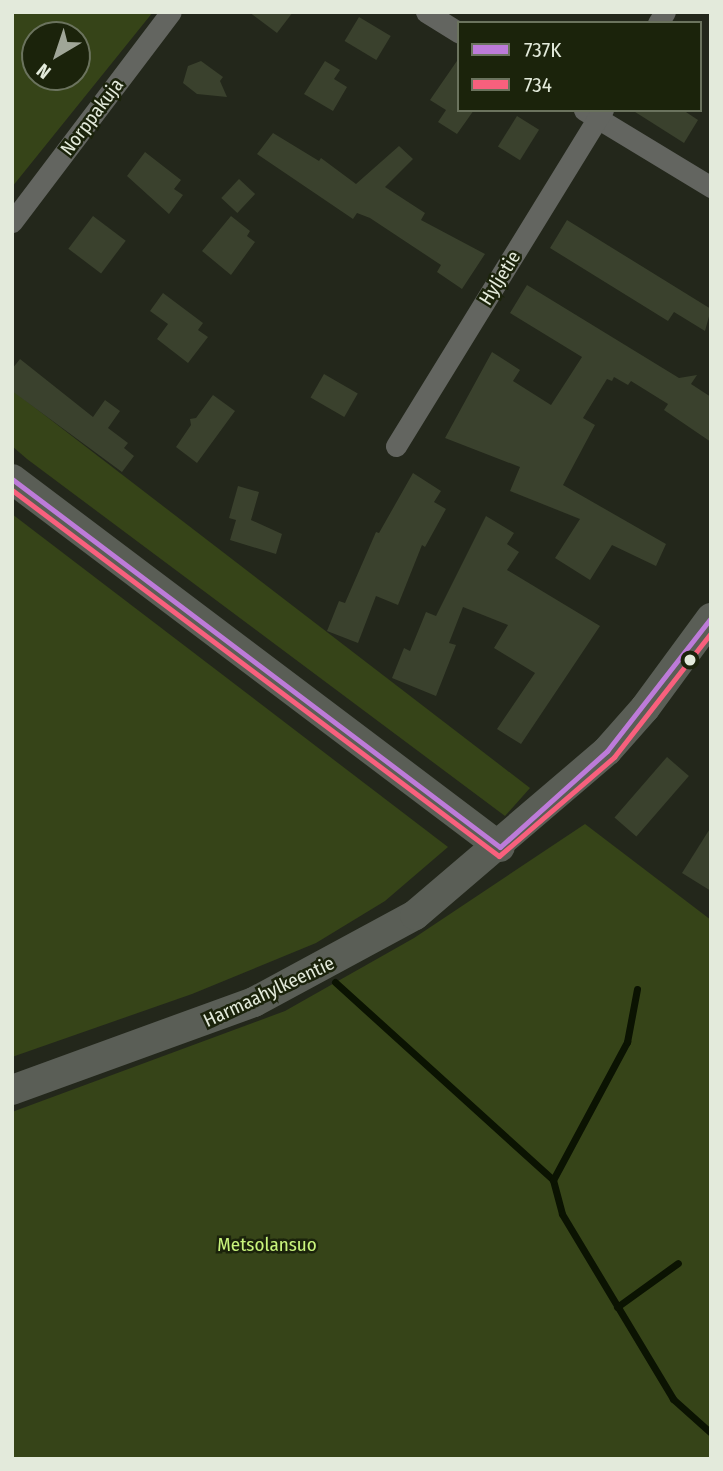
<!DOCTYPE html>
<style>
body{margin:0}
#map{position:relative;width:723px;height:1471px;overflow:hidden;background:#23271b;font-family:"Fira Sans Condensed",sans-serif}
div>[style]{position:absolute}
[style*='--x']{left:calc(var(--x)*1px);top:calc(var(--y)*1px);width:calc(var(--w)*1px);rotate:calc(var(--a)*1deg)}
.green>*{inset:0;background:#364418}
.stream>*{height:7px;margin:-3.5px;padding:0 3.5px;transform-origin:3.5px;border-radius:3.5px;background:#0b1302}
.building>*{inset:0;background:#3a412d;transform-origin:0 0}
.street>*{height:21px;margin:-10.5px;padding:0 10.5px;transform-origin:10.5px;border-radius:10.5px;background:#636560}
.secondary>*{height:30px;margin:-15px;padding:0 15px;transform-origin:15px;border-radius:15px;background:#5a5e56}
.bus-1>*{height:5px;margin:-2.5px;padding:0 2.5px;transform-origin:2.5px;border-radius:2.5px;background:#bd7bd9}
.bus-2>*{height:5px;margin:-2.5px;padding:0 2.5px;transform-origin:2.5px;border-radius:2.5px;background:#f8607d}
.dots>*{width:19px;height:19px;translate:-50% -50%;box-sizing:border-box;border:4px solid #1b230b;border-radius:50%}
span{translate:-50% -50%;white-space:nowrap;text-align:center;line-height:1.15;-webkit-text-stroke:5px #1b230b;paint-order:stroke}
.street-label{font-size:19px;color:#e3eadb}
.park-label{font-size:19px;color:#c9f47c}
.frame{position:absolute;inset:0;border:14px solid #e3eadb;pointer-events:none}
.legend{position:absolute;left:457px;top:21px;width:245px;height:91px;box-sizing:border-box;background:#1b230b;border:2px solid #6b735e;margin:0;padding:9px 12px;list-style:none;font-size:21px;color:#e3eadb}
.legend li{display:flex;align-items:center;gap:14px;height:35px}
.legend b{width:35px;border:2px solid #6b735e}
.north{position:absolute;left:21px;top:21px;width:70px;height:70px;box-sizing:border-box;background:#1b230b;border:2px solid #6b735e;border-radius:50%;rotate:219deg;font-size:19px;font-weight:700;line-height:28px;text-align:center;color:#e3eadb}
.north::after{content:'';display:block;margin:auto;width:24px;height:32px;background:#a0a698;clip-path:polygon(50% 0,100% 100%,50% 72%,0 100%)}
</style>
<div id="map">
<div class="green">
<i style="clip-path:polygon(evenodd,12px 12px,153px 12px,12px 187px,12px 12px,77px 35px,77px 77px,35px 77px,35px 35px,77px 35px)"></i>
<i style="clip-path:polygon(12px 390px,530px 788px,505px 816px,27px 459px,12px 446px)"></i>
<i style="clip-path:polygon(12px 514px,448px 847px,385px 901px,316px 943px,192px 994px,12px 1057px)"></i>
<i style="clip-path:polygon(585px 824px,711px 920px,711px 1459px,12px 1459px,12px 1112px,285px 1011px,414px 938px)"></i>
</div>
<div class="stream">
<i style="--x:335;--y:982;--w:294;--a:42.2"></i>
<i style="--x:553;--y:1180;--w:35;--a:75"></i>
<i style="--x:562;--y:1214;--w:216;--a:59"></i>
<i style="--x:673;--y:1399;--w:51;--a:41.8"></i>
<i style="--x:553;--y:1180;--w:157;--a:-61.8"></i>
<i style="--x:627;--y:1042;--w:54;--a:-79.3"></i>
<i style="--x:617;--y:1307;--w:75;--a:-35.8"></i>
</div>
<div class="building">
<i style="clip-path:polygon(249px 12px,293px 12px,277px 33px)"></i>
<i style="left:359px;top:17px;width:37px;height:28px;rotate:31deg"></i>
<i style="clip-path:polygon(459px 58px,459px 110px,474px 110px,457px 134px,438px 122px,446px 110px,430px 100px)"></i>
<i style="clip-path:polygon(201px 61px,223px 77px,220px 81px,227px 97px,197px 94px,183px 83px,188px 66px)"></i>
<i style="clip-path:polygon(325px 61px,340px 70px,334px 79px,347px 87px,333px 111px,304px 94px)"></i>
<i style="clip-path:polygon(632px 110px,683px 110px,698px 120px,684px 143px)"></i>
<i style="left:517px;top:116px;width:26px;height:36px;rotate:32deg"></i>
<i style="clip-path:polygon(273px 133px,319px 161px,321px 158px,356px 184px,399px 146px,413px 159px,385px 187px,425px 213px,421px 220px,485px 254px,462px 289px,437px 272px,441px 265px,370px 218px,357px 213px,353px 219px,257px 154px)"></i>
<i style="clip-path:polygon(145px 152px,181px 180px,174px 189px,183px 195px,169px 214px,127px 176px)"></i>
<i style="left:239px;top:179px;width:22px;height:26px;rotate:43deg"></i>
<i style="left:93px;top:216px;width:41px;height:41px;rotate:37deg"></i>
<i style="clip-path:polygon(231px 216px,250px 231px,247px 236px,255px 242px,231px 275px,202px 251px)"></i>
<i style="clip-path:polygon(567px 220px,711px 309px,705px 331px,674px 312px,668px 321px,550px 248px)"></i>
<i style="clip-path:polygon(527px 285px,679px 378px,697px 375px,691px 384px,711px 397px,711px 442px,664px 410px,668px 404px,631px 381px,628px 385px,614px 377px,612px 381px,607px 379px,583px 418px,595px 425px,563px 485px,666px 544px,656px 566px,612px 545px,590px 580px,555px 558px,580px 519px,510px 491px,520px 467px,445px 438px,492px 352px,520px 370px,513px 381px,551px 405px,582px 357px,510px 313px)"></i>
<i style="clip-path:polygon(163px 293px,203px 323px,198px 330px,208px 337px,188px 363px,157px 339px,168px 324px,150px 311px)"></i>
<i style="clip-path:polygon(20px 359px,93px 417px,105px 400px,120px 411px,108px 428px,128px 443px,124px 448px,134px 456px,122px 472px,12px 391px,12px 369px)"></i>
<i style="left:324px;top:374px;width:39px;height:27px;rotate:30deg"></i>
<i style="clip-path:polygon(213px 395px,235px 411px,197px 463px,176px 447px,191px 425px,190px 419px,196px 418px)"></i>
<i style="clip-path:polygon(413px 473px,441px 491px,434px 502px,446px 509px,425px 547px,422px 545px,398px 605px,376px 596px,358px 643px,327px 631px,339px 601px,345px 603px,376px 532px,379px 533px)"></i>
<i style="clip-path:polygon(238px 486px,259px 492px,251px 520px,282px 534px,276px 554px,230px 540px,236px 520px,229px 518px)"></i>
<i style="clip-path:polygon(486px 516px,514px 533px,507px 544px,519px 552px,507px 570px,600px 626px,521px 744px,497px 729px,535px 673px,494px 648px,508px 625px,463px 607px,449px 643px,456px 645px,436px 696px,392px 678px,404px 648px,410px 651px,426px 612px,436px 616px)"></i>
<i style="left:667px;top:757px;width:29px;height:80px;rotate:41deg"></i>
<i style="clip-path:polygon(711px 827px,711px 891px,682px 873px)"></i>
</div>
<div class="street">
<i style="--x:426;--y:12;--w:39;--a:32"></i>
<i style="--x:658;--y:23;--w:13;--a:-58"></i>
<i style="--x:584;--y:110;--w:149;--a:31.2"></i>
<i style="--x:12;--y:222;--w:263;--a:-52.9"></i>
<i style="--x:396;--y:446;--w:395;--a:-58.4"></i>
</div>
<div class="secondary">
<i style="--x:12;--y:479;--w:611;--a:37.02"></i>
<i style="--x:12;--y:1090;--w:258;--a:-20"></i>
<i style="--x:254;--y:1002;--w:183;--a:-28.4"></i>
<i style="--x:415;--y:915;--w:253;--a:-40.5"></i>
<i style="--x:607;--y:751;--w:57;--a:-48.5"></i>
<i style="--x:645;--y:708;--w:112;--a:-53.7"></i>
</div>
<div class="bus-1">
<i style="--x:12;--y:479;--w:611;--a:37.02"></i>
<i style="--x:500;--y:847;--w:144;--a:-41.9"></i>
<i style="--x:607;--y:751;--w:169;--a:-52"></i>
</div>
<div class="bus-2">
<i style="--x:12;--y:490;--w:609;--a:36.93"></i>
<i style="--x:499;--y:856;--w:152;--a:-40.7"></i>
<i style="--x:614;--y:757;--w:157;--a:-52"></i>
</div>
<div class="dots">
<i style="left:690px;top:660px;background:#e3eadb"></i>
</div>
<div class="street-label">
<span style="left:92px;top:117px;rotate:-53deg">Norppakuja</span>
<span style="left:500px;top:278px;rotate:-58deg">Hyljetie</span>
<span style="left:269px;top:992px;rotate:-25deg">Harmaahylkeentie</span>
</div>
<div class="park-label">
<span style="left:267px;top:1245px">Metsolansuo</span>
</div>
<div class="frame"></div>
<ul class="legend">
<li><b style="height:9px;background:#bd7bd9"></b>737K</li>
<li><b style="height:9px;background:#f8607d"></b>734</li>
</ul>
<div class="north">N</div>
</div>
